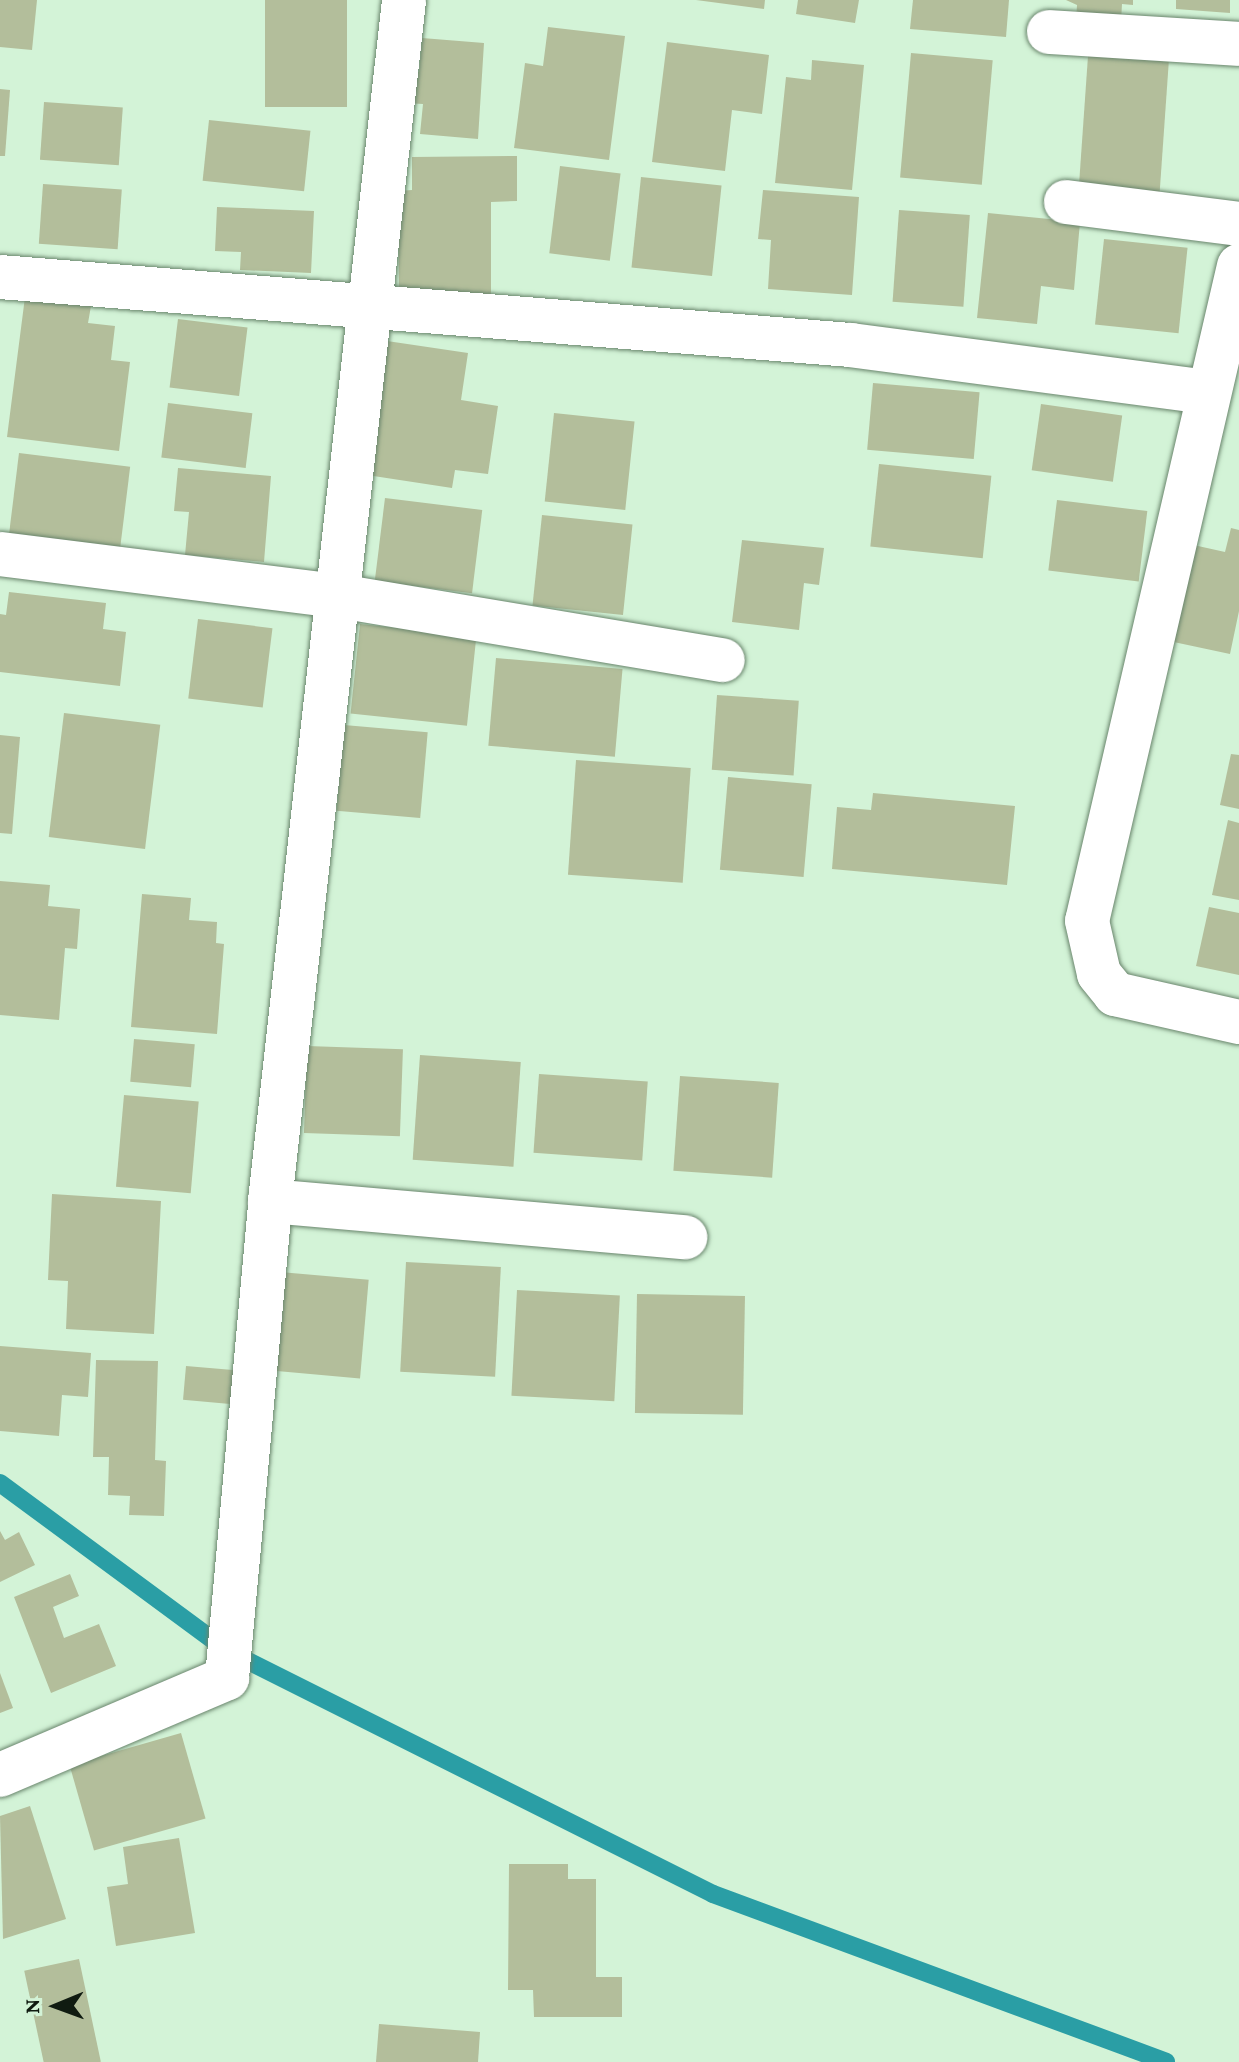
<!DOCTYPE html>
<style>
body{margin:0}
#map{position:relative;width:1239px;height:2062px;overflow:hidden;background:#d3f3d7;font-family:"Crimson Pro",serif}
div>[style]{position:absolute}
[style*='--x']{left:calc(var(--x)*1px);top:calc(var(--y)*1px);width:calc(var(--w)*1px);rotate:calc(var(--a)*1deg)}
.stream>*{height:18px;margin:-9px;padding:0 9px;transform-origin:9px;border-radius:9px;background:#2a9ea5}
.building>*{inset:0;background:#b3be9b;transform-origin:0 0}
.roads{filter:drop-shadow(0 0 2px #69856c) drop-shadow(0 0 2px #69856c)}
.street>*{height:44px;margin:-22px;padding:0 22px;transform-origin:22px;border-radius:22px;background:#fff}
span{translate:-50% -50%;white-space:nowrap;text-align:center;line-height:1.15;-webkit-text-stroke:7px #d3f3d7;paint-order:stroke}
.north{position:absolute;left:16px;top:1966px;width:80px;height:80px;-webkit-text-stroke:6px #d3f3d7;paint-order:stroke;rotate:269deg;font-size:22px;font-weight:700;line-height:32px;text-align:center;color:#101b11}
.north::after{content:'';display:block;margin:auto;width:28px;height:36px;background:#101b11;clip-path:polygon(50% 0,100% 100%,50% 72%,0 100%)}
</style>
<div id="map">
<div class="stream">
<i style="--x:0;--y:1483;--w:283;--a:36.4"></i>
<i style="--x:228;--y:1651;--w:542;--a:26.61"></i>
<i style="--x:713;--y:1894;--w:483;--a:20.3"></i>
</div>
<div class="building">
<i style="clip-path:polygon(0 0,37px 0,32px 50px,0 47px)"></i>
<i style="left:265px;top:0;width:82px;height:107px"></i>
<i style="clip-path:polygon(696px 0,765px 0,764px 9px)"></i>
<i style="clip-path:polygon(798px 0,859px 0,855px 23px,796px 14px)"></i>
<i style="clip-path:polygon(913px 0,1009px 0,1006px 37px,910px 29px)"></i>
<i style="clip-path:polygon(1066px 0,1133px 0,1133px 5px,1122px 4px,1121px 21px,1076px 20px,1077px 5px)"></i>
<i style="clip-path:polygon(1176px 0,1230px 0,1230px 13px,1176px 9px)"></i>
<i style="clip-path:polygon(548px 27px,625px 36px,609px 160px,514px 148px,525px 63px,543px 66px)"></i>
<i style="clip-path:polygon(422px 38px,484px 43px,478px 139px,420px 134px,423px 104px,405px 103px,407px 71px,419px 72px)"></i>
<i style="clip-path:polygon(667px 42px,769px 55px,762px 114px,732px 110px,725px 171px,652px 162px)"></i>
<i style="left:911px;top:53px;width:82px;height:125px;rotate:5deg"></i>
<i style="left:1088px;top:56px;width:81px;height:132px;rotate:4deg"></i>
<i style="clip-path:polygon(812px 60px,864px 65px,852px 190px,775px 183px,786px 77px,811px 80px)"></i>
<i style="clip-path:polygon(0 89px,10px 90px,5px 156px,0 156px)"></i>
<i style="left:44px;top:102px;width:79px;height:58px;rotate:4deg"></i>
<i style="left:209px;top:120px;width:102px;height:61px;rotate:6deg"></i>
<i style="clip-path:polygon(517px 156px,517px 201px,491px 202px,491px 299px,399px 298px,398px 191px,412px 190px,412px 157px)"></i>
<i style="left:560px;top:166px;width:61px;height:88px;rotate:7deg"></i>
<i style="left:641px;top:177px;width:81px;height:91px;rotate:6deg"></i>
<i style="left:43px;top:184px;width:79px;height:60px;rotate:4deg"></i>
<i style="clip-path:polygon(763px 190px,859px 197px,852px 295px,768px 289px,771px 240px,758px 239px)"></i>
<i style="clip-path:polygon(217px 207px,314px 211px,311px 273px,240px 270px,241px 252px,215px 251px)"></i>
<i style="left:899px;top:210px;width:71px;height:92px;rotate:4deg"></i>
<i style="clip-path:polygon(988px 213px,1080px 222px,1074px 290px,1041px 286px,1037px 324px,977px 318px)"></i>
<i style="left:1104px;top:239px;width:84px;height:86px;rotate:6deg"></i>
<i style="clip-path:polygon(25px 297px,91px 306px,88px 323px,115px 326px,111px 360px,130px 362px,119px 451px,7px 437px)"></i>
<i style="left:178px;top:319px;width:70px;height:69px;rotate:7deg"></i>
<i style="clip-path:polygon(387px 341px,468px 353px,461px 400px,498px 406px,488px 474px,455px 470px,452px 488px,367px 475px)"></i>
<i style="left:873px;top:383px;width:107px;height:67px;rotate:5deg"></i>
<i style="left:168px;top:403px;width:85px;height:55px;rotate:7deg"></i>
<i style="left:1041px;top:404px;width:82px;height:67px;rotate:8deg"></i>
<i style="left:554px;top:413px;width:81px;height:89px;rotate:6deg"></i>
<i style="left:19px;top:453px;width:112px;height:89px;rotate:7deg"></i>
<i style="left:879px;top:464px;width:113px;height:83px;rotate:6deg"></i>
<i style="clip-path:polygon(178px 468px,271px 476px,264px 562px,185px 555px,189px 512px,174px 511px)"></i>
<i style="left:385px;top:498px;width:98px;height:84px;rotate:7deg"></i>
<i style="left:1057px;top:500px;width:91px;height:71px;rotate:7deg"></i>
<i style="left:542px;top:515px;width:91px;height:91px;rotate:6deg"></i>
<i style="clip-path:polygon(1231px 528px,1239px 530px,1239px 611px,1230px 654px,1169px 641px,1189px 544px,1225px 552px)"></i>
<i style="clip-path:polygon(742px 540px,824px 548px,819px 585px,804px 583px,799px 630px,732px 622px)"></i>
<i style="clip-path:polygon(9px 592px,106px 603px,103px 629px,126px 632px,120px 686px,0 672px,0 614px,6px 615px)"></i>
<i style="left:198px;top:619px;width:75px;height:80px;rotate:7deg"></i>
<i style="left:360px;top:624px;width:117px;height:90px;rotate:6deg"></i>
<i style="left:496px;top:658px;width:127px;height:88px;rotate:5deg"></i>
<i style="left:717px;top:695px;width:82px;height:75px;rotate:4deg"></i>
<i style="left:64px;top:713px;width:97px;height:125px;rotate:7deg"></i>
<i style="left:344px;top:725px;width:84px;height:86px;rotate:5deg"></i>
<i style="clip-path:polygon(0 735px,20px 737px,12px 834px,0 833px)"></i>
<i style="clip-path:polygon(1231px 754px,1239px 755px,1239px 809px,1220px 805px)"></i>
<i style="left:576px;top:760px;width:115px;height:115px;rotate:4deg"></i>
<i style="left:728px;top:777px;width:84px;height:93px;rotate:5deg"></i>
<i style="clip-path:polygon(873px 793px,1015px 806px,1007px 885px,832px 869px,837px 807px,871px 810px)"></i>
<i style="clip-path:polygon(1228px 820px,1239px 823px,1239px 900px,1212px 895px)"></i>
<i style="clip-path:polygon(0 881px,50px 885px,48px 906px,80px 909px,77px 949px,65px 948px,59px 1020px,0 1015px)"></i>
<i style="clip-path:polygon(142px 894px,191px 898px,189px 920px,217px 922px,216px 943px,224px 944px,217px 1034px,131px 1027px)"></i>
<i style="clip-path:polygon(1209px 907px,1239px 913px,1239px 975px,1196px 966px)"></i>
<i style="left:134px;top:1039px;width:61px;height:43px;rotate:5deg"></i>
<i style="left:307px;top:1046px;width:96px;height:87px;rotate:2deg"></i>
<i style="left:420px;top:1055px;width:101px;height:105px;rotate:4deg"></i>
<i style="left:539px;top:1074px;width:109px;height:79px;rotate:4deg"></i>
<i style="left:680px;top:1076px;width:99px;height:95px;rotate:4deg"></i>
<i style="left:124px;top:1095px;width:75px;height:92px;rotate:5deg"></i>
<i style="clip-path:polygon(52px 1194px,161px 1201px,154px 1334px,66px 1329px,68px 1281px,48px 1280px)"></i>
<i style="left:406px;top:1262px;width:95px;height:110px;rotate:3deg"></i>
<i style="left:280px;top:1272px;width:89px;height:99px;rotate:5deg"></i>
<i style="left:517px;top:1290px;width:103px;height:106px;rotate:3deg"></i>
<i style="left:637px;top:1294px;width:108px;height:119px;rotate:1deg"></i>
<i style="clip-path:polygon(0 1346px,91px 1353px,88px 1397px,62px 1395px,59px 1436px,0 1431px)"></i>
<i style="clip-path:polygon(96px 1360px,158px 1361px,155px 1460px,166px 1461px,164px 1516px,129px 1515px,130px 1496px,108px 1495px,109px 1457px,93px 1457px)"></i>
<i style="left:186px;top:1366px;width:50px;height:34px;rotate:5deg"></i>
<i style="clip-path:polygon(0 1531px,5px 1540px,19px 1532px,35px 1565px,0 1582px)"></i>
<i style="clip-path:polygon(70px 1574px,79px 1596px,53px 1607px,64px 1638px,99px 1624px,116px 1666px,51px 1693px,14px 1597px)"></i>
<i style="clip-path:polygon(0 1673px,13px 1708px,0 1713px)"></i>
<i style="left:181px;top:1733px;width:89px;height:116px;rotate:74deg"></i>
<i style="clip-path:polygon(30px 1806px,66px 1919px,3px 1939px,0 1816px)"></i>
<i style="clip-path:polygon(179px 1838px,195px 1933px,116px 1946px,107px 1887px,128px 1884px,123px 1847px)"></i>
<i style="clip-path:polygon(509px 1864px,568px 1864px,568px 1879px,596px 1879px,596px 1977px,622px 1977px,622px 2017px,534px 2017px,533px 1990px,508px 1990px)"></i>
<i style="left:79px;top:1959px;width:105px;height:56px;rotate:78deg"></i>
<i style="clip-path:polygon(379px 2024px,480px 2032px,478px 2062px,376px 2062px)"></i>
</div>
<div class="roads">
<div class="street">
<i style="--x:1049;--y:32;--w:190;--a:3.6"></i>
<i style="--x:1066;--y:202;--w:174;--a:7.2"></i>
<i style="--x:1239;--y:266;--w:672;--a:103.06"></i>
<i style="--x:1087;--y:921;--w:54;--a:77.2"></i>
<i style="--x:1099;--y:974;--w:26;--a:51"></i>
<i style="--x:1115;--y:994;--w:127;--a:12.7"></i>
<i style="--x:0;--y:277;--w:853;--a:4.57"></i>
<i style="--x:850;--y:345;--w:360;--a:7.5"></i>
<i style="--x:0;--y:554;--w:342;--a:7.1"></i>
<i style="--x:339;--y:596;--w:389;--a:9.5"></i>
<i style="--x:270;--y:1201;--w:417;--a:5"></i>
<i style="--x:0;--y:1775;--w:247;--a:-23.1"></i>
<i style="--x:227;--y:1678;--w:479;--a:-84.8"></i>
<i style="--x:270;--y:1201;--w:1208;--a:-83.63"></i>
</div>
</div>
<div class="north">N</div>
</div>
